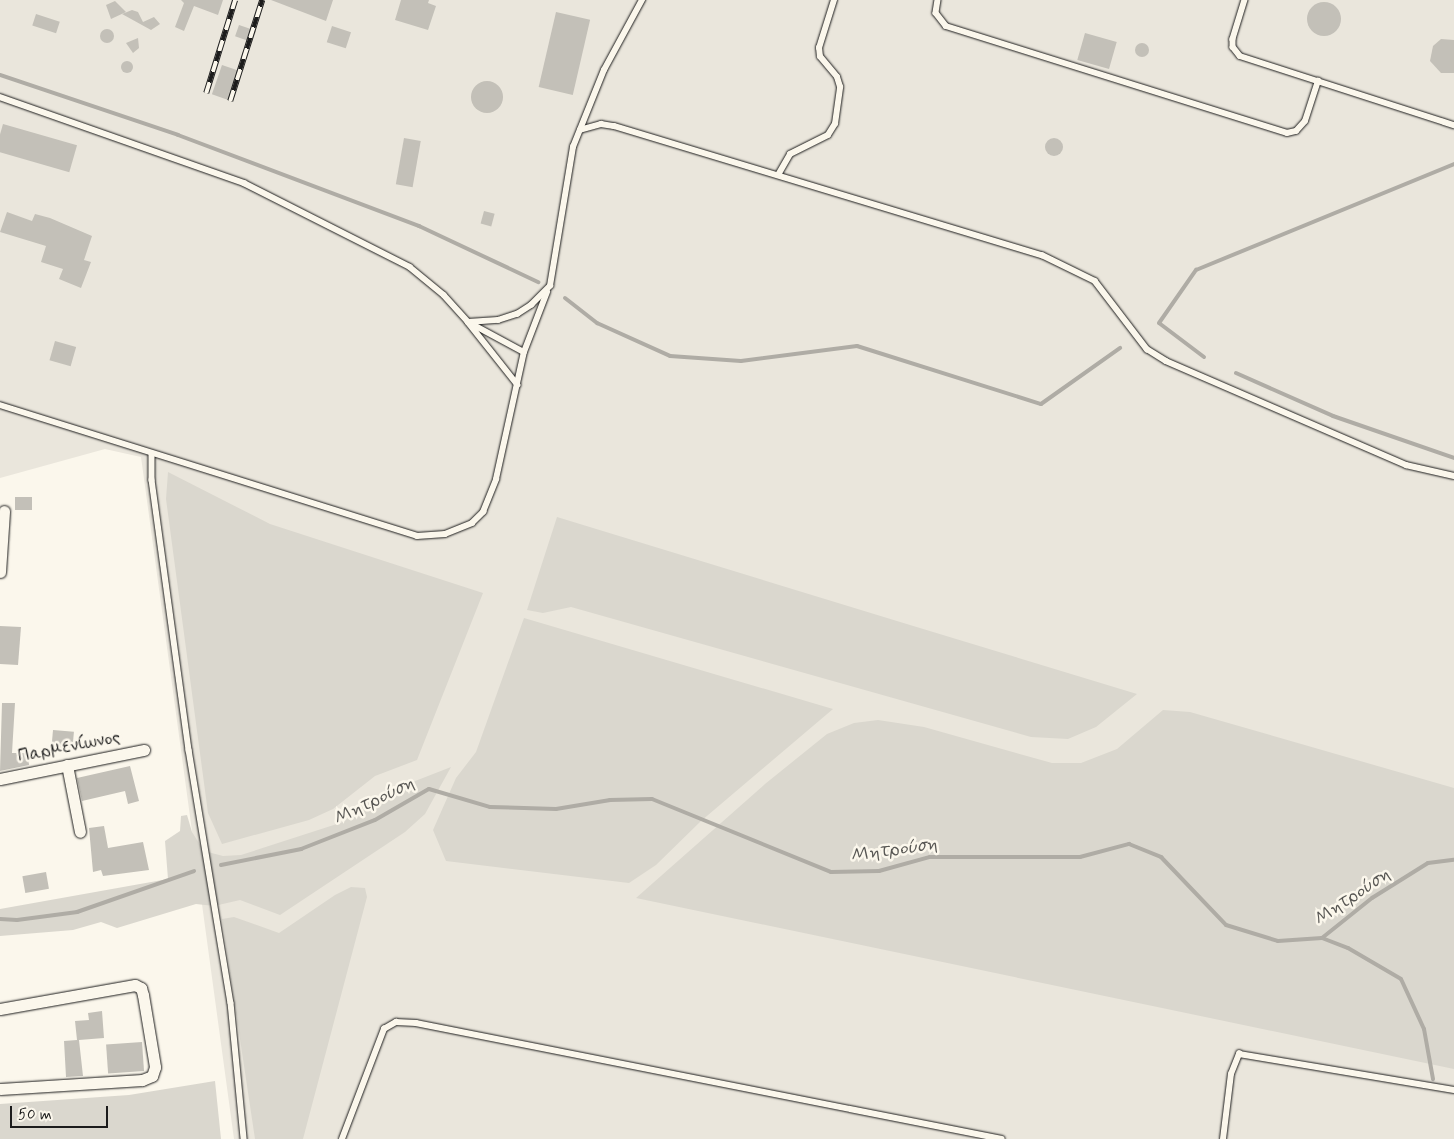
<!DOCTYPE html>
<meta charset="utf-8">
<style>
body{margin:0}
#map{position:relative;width:1454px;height:1139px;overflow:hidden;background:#fbf7ec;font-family:Mynerve,sans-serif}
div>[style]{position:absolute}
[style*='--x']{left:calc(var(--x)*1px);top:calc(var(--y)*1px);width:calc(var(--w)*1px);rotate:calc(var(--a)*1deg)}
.built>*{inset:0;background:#eae6dc}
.green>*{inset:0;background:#dad7ce}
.stream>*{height:4px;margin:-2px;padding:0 2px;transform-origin:2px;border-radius:2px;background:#afaca5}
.building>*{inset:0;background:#c3c0b8;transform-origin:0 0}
.round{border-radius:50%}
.roads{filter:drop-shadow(0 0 1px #1c1c1c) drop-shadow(0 0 1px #1c1c1c)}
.service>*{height:5.5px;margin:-2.75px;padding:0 2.75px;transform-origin:2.75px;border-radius:2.75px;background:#fbf7ec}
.minor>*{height:11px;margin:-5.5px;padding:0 5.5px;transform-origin:5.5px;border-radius:5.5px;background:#fbf7ec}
.rail>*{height:5.5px;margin-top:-2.75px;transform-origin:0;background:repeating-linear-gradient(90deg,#fbf7ec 0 11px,#1c1c1c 0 22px);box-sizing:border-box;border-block:1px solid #1c1c1c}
span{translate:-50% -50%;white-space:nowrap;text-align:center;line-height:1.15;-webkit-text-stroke:5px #fbf7ec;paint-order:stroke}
.street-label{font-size:18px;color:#1c1c1c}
.water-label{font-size:19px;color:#575653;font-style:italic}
.scale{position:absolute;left:10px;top:1106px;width:98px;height:22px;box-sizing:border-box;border:2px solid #1c1c1c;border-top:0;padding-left:6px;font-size:15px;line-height:18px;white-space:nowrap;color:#1c1c1c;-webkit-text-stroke:4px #fbf7ec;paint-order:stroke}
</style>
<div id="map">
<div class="built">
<i style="clip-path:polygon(0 0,1454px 0,1454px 1139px,234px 1139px,141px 457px,105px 449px,0 478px)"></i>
</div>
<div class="green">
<i style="clip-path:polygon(168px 472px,270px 524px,483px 593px,417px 760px,375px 776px,333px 809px,309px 820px,222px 844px,208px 813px,166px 499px)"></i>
<i style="clip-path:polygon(557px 517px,910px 625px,1137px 694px,1096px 727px,1068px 739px,1031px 737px,571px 607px,543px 613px,527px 610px)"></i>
<i style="clip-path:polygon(524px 618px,833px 709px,701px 821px,656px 865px,629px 883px,446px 861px,433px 830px,456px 778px,476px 752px)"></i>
<i style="clip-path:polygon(1163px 710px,1190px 712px,1454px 788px,1454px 1069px,636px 898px,765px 784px,827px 734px,854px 723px,878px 720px,924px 727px,1052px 763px,1081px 763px,1117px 749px)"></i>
<i style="clip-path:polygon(451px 767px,425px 814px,405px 832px,280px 915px,240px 900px,214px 906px,196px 904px,117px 928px,101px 922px,73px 930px,0 936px,0 909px,168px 879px,165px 841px,180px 831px,181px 816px,187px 815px,192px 832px,204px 851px,223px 856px,241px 855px,343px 822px,364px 804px,387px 792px)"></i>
<i style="clip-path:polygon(351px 887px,365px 888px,367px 897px,303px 1139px,255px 1139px,222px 919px,234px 917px,279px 933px,335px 895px)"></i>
<i style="clip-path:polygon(215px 1081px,221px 1139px,0 1139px,0 1104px,129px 1095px)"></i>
</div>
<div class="stream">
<i style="--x:0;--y:75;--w:188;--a:18.6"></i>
<i style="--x:178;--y:135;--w:258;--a:20.7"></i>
<i style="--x:419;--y:226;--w:132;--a:25.2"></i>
<i style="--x:565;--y:298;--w:41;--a:38"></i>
<i style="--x:597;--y:323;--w:80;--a:24.3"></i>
<i style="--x:670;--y:356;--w:71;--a:4"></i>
<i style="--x:741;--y:361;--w:117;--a:-7.4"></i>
<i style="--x:857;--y:346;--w:193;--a:17.5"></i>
<i style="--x:1041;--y:404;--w:97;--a:-35.3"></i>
<i style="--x:1204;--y:357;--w:56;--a:-142.9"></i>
<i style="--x:1159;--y:323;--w:65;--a:-55.1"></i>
<i style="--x:1196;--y:270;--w:279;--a:-22.3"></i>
<i style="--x:1236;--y:373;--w:106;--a:23.9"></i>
<i style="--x:1333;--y:416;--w:128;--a:19.1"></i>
<i style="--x:221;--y:865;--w:82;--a:-11.3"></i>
<i style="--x:301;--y:849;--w:79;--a:-21.4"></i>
<i style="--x:375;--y:820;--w:62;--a:-29.9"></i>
<i style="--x:429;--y:789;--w:64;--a:16.4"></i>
<i style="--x:490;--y:807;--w:66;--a:1.7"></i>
<i style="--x:556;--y:809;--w:55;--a:-9.5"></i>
<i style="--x:610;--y:800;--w:42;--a:-1.4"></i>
<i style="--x:652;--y:799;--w:193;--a:22.2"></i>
<i style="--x:831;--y:872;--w:48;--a:-1.2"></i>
<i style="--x:879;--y:871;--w:53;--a:-15.4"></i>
<i style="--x:930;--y:857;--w:150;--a:0"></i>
<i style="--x:1080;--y:857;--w:51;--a:-14.9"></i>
<i style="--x:1129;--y:844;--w:35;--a:22"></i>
<i style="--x:1161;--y:857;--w:94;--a:46.3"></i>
<i style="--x:1226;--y:925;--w:54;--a:17.1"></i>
<i style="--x:1278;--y:941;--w:44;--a:-3.9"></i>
<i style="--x:1322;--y:938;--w:64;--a:-38.7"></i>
<i style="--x:1372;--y:898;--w:66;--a:-32"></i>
<i style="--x:1428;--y:863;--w:26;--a:-7"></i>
<i style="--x:0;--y:919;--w:17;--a:3"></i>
<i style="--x:17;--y:920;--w:61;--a:-7.6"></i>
<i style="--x:77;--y:912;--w:124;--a:-19.3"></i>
<i style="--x:1322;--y:938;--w:28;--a:21"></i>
<i style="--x:1348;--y:948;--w:61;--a:30.3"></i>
<i style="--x:1401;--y:979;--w:55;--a:65.3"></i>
<i style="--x:1424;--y:1029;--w:51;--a:79.8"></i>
</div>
<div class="building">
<i style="clip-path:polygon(181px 0,223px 0,218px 15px,194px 6px,184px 31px,175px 27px,184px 3px)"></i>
<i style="clip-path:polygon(271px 0,333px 0,326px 21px)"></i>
<i style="clip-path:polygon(401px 0,429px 0,428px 3px,436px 6px,428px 30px,395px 20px)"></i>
<i style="clip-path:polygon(115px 1px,126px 12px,111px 19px,106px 5px)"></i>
<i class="round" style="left:1307px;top:2px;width:34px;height:34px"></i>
<i style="clip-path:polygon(132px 10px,138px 12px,143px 22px,154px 17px,160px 24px,151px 30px,122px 14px)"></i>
<i style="left:556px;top:12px;width:35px;height:77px;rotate:13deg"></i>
<i style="left:36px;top:14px;width:25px;height:12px;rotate:18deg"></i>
<i style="left:239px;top:25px;width:18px;height:12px;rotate:19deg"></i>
<i style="left:332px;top:26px;width:20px;height:17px;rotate:18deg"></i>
<i class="round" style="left:100px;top:29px;width:14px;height:14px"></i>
<i style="left:1085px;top:33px;width:33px;height:28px;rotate:16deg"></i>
<i style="clip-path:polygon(138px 38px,139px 48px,133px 53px,126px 43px)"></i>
<i style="clip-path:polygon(1441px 39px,1454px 40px,1454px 73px,1441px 73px,1430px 61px,1433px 46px)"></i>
<i class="round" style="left:1135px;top:43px;width:14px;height:14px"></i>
<i class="round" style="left:121px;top:61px;width:12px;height:12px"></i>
<i style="left:222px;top:65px;width:18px;height:31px;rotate:19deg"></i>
<i class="round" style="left:471px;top:81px;width:32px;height:32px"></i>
<i style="left:3px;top:124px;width:77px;height:28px;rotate:16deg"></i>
<i style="left:404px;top:138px;width:17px;height:47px;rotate:10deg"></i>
<i class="round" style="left:1045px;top:138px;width:18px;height:18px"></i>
<i style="left:484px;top:211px;width:11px;height:13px;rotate:15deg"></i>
<i style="clip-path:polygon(7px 212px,32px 221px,35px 214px,50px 218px,92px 236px,84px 260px,91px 262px,81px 288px,59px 279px,63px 269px,41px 262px,46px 246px,0 232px)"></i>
<i style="left:55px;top:341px;width:22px;height:20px;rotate:16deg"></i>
<i style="left:15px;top:497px;width:17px;height:13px"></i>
<i style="clip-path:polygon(0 626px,21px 627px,18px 665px,0 664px)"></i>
<i style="clip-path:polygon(2px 703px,15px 703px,12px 753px,28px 753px,29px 765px,0 771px)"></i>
<i style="left:53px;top:730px;width:21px;height:17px;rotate:5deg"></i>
<i style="clip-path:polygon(130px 766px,139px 801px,128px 804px,125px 791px,82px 801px,77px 778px)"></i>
<i style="clip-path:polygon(104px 826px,108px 848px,143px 842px,149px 870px,103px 876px,101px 870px,93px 872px,89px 828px)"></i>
<i style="left:46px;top:872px;width:17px;height:24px;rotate:80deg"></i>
<i style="clip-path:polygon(102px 1011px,104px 1038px,79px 1040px,83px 1076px,66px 1077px,64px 1041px,77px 1040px,75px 1021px,89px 1020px,88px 1013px)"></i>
<i style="left:142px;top:1042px;width:29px;height:36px;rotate:86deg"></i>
</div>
<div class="roads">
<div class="service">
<i style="--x:938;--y:0;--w:13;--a:99"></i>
<i style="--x:936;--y:13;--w:16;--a:52"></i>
<i style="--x:946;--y:26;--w:357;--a:17.4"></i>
<i style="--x:1287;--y:133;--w:9;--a:-13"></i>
<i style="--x:1296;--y:131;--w:13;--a:-48"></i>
<i style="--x:1305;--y:121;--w:42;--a:-72"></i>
<i style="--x:1245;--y:0;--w:41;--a:107.1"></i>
<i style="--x:1233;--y:39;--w:8;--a:90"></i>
<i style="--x:1233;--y:47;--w:11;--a:52"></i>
<i style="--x:1240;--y:56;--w:225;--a:17.9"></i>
<i style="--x:0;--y:97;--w:259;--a:19.4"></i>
<i style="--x:244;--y:183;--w:186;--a:26.8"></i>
<i style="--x:410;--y:267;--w:44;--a:39.5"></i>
<i style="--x:444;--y:295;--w:36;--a:48"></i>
<i style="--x:468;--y:322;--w:30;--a:-4"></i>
<i style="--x:498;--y:320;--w:20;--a:-18"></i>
<i style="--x:517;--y:314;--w:17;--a:-33"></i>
<i style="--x:531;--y:305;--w:27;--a:-45"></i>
<i style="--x:550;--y:286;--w:141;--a:-80.6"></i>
<i style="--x:573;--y:147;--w:83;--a:-68.1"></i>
<i style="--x:604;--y:70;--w:80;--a:-61.5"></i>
<i style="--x:580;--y:130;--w:22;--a:-16"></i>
<i style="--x:601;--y:124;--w:13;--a:9"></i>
<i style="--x:614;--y:126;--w:447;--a:16.8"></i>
<i style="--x:1042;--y:255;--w:59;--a:26.1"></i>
<i style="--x:1095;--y:281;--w:86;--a:52.6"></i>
<i style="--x:1147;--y:349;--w:22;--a:32"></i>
<i style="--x:1166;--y:361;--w:262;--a:23.4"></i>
<i style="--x:1406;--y:465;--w:49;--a:12.9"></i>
<i style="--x:778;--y:175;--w:24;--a:-60"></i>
<i style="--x:790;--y:154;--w:42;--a:-26.6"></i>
<i style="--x:828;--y:135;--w:13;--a:-58"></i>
<i style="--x:835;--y:124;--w:37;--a:-82"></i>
<i style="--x:840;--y:87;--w:10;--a:-107"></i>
<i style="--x:837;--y:77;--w:26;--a:-130"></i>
<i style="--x:820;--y:57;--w:9;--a:-96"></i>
<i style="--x:819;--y:48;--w:50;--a:-72.6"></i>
<i style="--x:468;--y:322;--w:80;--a:51.6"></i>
<i style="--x:470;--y:323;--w:61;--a:28.2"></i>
<i style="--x:0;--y:405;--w:437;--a:17.4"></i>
<i style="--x:417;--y:536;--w:28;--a:-4"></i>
<i style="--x:445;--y:534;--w:29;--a:-22"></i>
<i style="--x:472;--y:523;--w:16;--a:-45"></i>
<i style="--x:483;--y:512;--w:35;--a:-68"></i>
<i style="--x:496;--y:479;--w:130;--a:-77.6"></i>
<i style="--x:524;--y:352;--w:64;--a:-69"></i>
<i style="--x:152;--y:454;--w:26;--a:90"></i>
<i style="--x:152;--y:480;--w:273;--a:82.2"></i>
<i style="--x:189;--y:750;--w:256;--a:80.6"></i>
<i style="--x:231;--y:1003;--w:137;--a:84.5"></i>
<i style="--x:342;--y:1139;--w:118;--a:-69.1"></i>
<i style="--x:384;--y:1029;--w:14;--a:-30"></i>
<i style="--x:396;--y:1022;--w:20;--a:3"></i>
<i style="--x:416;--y:1023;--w:597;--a:11.2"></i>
<i style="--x:1223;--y:1139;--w:65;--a:-83"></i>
<i style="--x:1231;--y:1074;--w:22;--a:-68"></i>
<i style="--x:1239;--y:1054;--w:218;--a:9.5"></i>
</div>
<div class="minor">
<i style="--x:0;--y:572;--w:61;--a:-86.2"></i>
<i style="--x:67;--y:765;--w:68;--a:79"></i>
<i style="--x:0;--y:779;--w:147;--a:-11.4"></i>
<i style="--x:0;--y:1009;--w:137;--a:-10.1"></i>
<i style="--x:135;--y:985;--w:7;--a:27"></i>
<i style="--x:141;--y:988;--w:7;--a:74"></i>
<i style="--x:143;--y:995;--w:73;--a:80.5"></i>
<i style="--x:155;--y:1067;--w:9;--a:108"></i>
<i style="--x:152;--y:1076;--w:11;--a:158"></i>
<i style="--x:142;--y:1080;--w:142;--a:176.4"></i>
</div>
</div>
<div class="rail">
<i style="--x:206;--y:93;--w:97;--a:-72.7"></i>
<i style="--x:230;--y:101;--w:106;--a:-72.4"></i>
</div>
<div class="street-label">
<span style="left:69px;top:747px;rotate:-11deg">Παρμενίωνος</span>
</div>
<div class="water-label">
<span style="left:374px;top:801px;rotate:-26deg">Μητρούση</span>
<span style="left:894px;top:850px;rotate:-8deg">Μητρούση</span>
<span style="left:1352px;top:897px;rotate:-34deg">Μητρούση</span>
</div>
<div class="scale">50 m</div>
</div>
